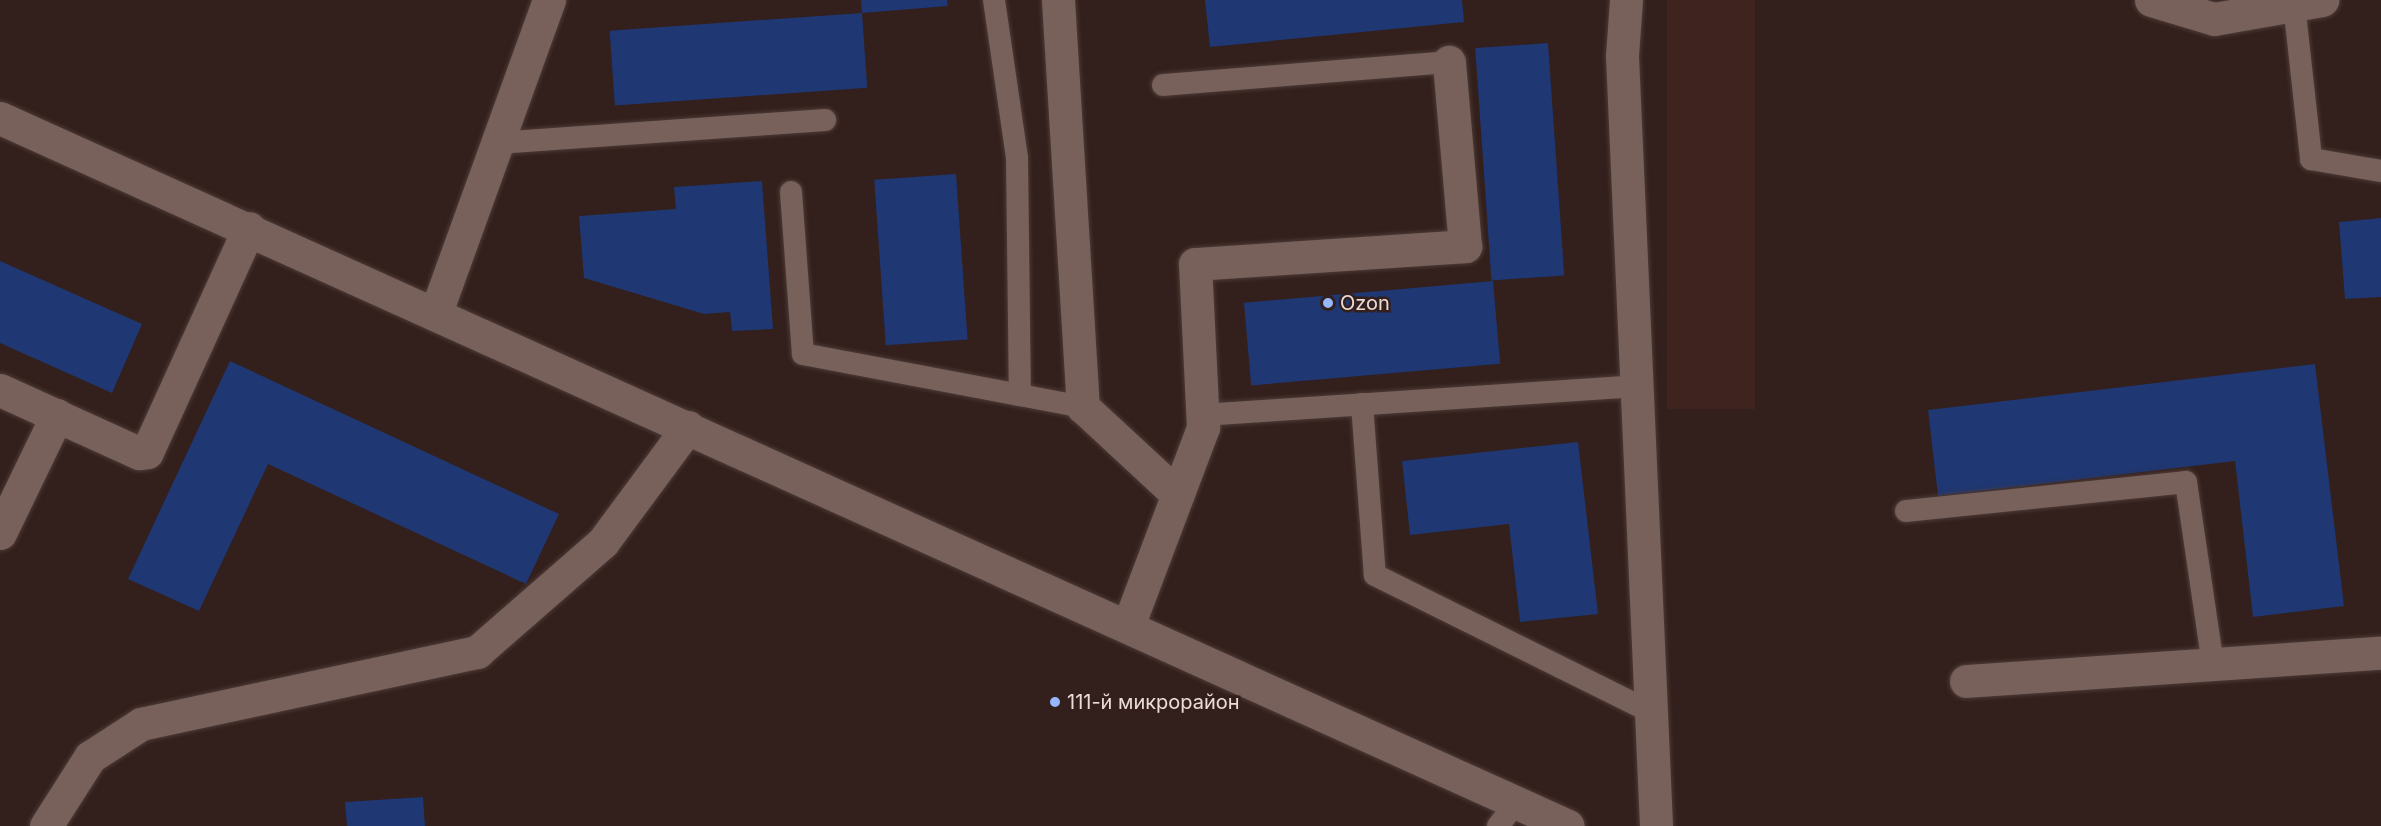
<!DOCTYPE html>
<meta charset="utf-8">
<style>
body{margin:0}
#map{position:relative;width:2381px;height:826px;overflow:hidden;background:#331f1b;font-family:Inter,sans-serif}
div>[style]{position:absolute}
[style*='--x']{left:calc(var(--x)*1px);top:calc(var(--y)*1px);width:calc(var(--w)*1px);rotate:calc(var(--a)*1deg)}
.built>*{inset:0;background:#3f231e;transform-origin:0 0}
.building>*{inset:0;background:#1f3772;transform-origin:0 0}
.roads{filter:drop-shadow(0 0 2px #4c3b38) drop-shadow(0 0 2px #4c3b38)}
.service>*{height:22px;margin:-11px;padding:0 11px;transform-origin:11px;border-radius:11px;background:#79615b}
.minor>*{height:33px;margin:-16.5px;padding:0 16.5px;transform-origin:16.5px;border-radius:16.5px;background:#79615b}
.tertiary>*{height:33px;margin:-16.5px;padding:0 16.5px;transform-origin:16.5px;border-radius:16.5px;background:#79615b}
.dots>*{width:16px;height:16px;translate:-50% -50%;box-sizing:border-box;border:3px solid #331f1b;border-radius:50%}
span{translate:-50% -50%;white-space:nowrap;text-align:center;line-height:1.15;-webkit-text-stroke:5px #331f1b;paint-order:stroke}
.poi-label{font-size:20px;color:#ebdcd9}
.left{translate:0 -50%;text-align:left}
</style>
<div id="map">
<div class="built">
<i style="left:1667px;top:0;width:88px;height:409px"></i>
</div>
<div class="building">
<i style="clip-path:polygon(861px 0,947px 0,948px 6px,862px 13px)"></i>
<i style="clip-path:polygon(1205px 0,1462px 0,1464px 22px,1210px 47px)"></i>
<i style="left:862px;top:13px;width:75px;height:253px;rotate:86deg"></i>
<i style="left:1548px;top:43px;width:233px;height:73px;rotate:86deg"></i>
<i style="left:956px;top:174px;width:166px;height:82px;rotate:86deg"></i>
<i style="clip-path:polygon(762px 181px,773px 329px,732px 331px,730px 312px,704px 314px,584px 278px,579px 216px,676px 209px,674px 187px)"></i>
<i style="clip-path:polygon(2381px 218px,2381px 297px,2345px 299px,2339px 222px)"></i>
<i style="clip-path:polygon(0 261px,142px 324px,112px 393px,0 343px)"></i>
<i style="left:1493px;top:281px;width:83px;height:250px;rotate:85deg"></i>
<i style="clip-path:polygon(230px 361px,559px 514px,526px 584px,268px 464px,199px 611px,128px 579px)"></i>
<i style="clip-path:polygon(2315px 364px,2344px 606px,2253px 617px,2235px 461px,1938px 496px,1928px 410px)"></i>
<i style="clip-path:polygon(1578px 442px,1598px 614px,1520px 622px,1509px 524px,1410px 535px,1402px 461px)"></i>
<i style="clip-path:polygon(423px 797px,425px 826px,347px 826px,345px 802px)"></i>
</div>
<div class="roads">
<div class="service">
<i style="--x:994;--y:0;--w:160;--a:81.7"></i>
<i style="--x:1017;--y:158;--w:237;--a:89.3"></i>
<i style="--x:1020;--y:395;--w:64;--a:10.8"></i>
<i style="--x:2294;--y:4;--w:156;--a:83.7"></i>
<i style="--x:2311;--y:159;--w:71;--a:9.7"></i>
<i style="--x:1163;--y:85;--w:287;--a:-4.6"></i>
<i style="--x:497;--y:143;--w:329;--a:-4"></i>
<i style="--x:791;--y:192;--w:162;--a:85.8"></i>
<i style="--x:803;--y:354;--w:221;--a:10.7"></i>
<i style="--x:1362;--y:404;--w:171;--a:85.7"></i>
<i style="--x:1375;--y:575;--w:308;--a:26.4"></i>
<i style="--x:1202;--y:415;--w:436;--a:-3.8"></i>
<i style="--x:1906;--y:511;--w:281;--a:-5.9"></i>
<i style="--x:2186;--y:482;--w:184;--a:81.6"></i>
<i style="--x:1498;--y:826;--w:28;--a:-52"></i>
</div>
<div class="minor">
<i style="--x:1058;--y:0;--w:408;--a:86.5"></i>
<i style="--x:1083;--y:407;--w:129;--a:42.8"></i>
<i style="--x:1626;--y:0;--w:56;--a:94.1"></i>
<i style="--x:1622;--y:56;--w:771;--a:87.47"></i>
<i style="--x:2151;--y:0;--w:66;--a:16.8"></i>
<i style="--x:2214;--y:19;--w:110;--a:-10"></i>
<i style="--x:436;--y:312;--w:332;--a:-70.1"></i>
<i style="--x:0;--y:390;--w:153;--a:24.4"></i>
<i style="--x:139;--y:453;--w:8;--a:-7"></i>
<i style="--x:147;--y:452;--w:246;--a:-65.5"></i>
<i style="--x:0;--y:533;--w:131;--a:-64.2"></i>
<i style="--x:1128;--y:626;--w:213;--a:-69.3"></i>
<i style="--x:1203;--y:427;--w:163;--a:-92.8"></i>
<i style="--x:1195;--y:264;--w:271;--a:-3.8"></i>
<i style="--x:1465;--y:246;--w:185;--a:-95"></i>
<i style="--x:1966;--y:681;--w:416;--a:-3.9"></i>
<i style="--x:46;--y:826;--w:82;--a:-57.5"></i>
<i style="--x:90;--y:757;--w:61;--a:-32.9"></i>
<i style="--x:141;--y:724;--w:344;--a:-12.1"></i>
<i style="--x:477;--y:652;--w:167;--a:-41.1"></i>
<i style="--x:603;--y:542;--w:143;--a:-53.5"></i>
</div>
<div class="tertiary">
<i style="--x:0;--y:118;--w:1720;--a:24.3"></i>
</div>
</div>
<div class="dots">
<i style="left:1328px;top:303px;background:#96b6fd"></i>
<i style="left:1055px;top:702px;background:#96b6fd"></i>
</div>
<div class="poi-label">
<span class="left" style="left:1340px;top:303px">Ozon</span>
<span class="left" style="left:1067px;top:702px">111-й микрорайон</span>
</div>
</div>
